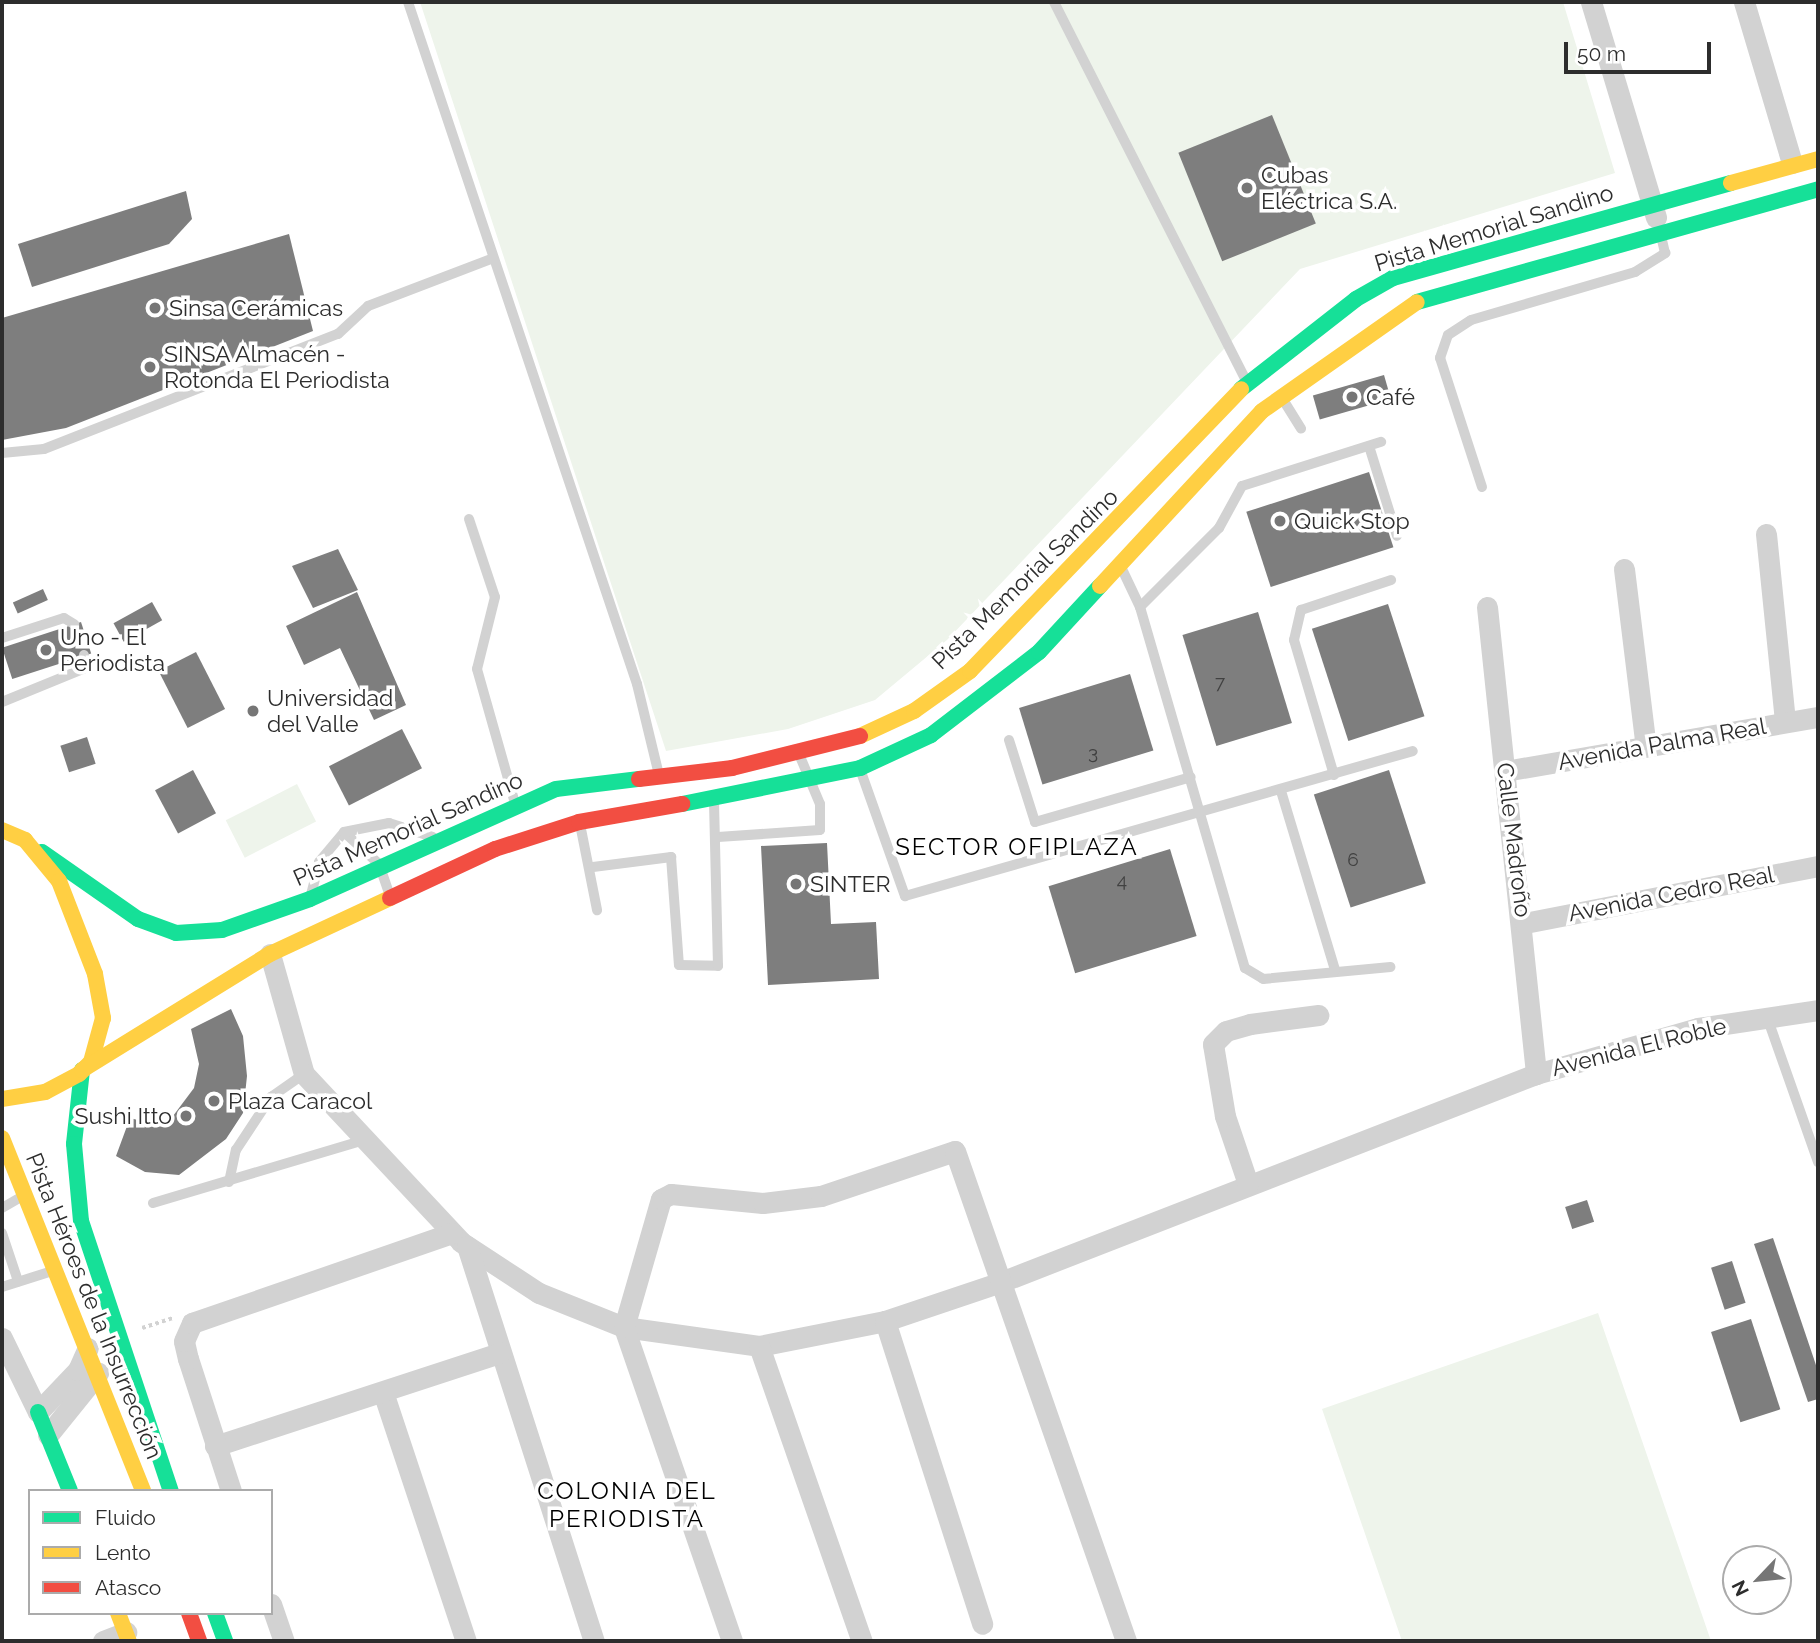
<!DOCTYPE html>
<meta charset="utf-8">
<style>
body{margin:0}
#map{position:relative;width:1820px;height:1643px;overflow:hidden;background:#fff;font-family:Raleway,sans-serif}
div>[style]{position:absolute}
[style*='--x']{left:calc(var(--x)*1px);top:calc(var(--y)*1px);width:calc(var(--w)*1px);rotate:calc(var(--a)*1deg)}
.green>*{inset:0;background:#eef4eb;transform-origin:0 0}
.building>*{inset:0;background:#7e7e7e;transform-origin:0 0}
.path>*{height:3.5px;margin-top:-1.75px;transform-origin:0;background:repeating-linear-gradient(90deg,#d2d2d2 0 3.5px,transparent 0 7px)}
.lane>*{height:10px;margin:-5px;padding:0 5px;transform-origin:5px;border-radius:5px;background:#d2d2d2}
.street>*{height:21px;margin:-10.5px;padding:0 10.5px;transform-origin:10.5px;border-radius:10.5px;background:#d2d2d2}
.fast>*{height:16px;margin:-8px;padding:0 8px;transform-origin:8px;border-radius:8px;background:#16e098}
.slow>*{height:16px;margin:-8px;padding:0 8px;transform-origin:8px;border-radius:8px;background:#ffcf43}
.jam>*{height:16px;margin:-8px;padding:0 8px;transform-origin:8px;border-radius:8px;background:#f24e42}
.dots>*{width:19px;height:19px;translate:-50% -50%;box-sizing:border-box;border:4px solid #fff;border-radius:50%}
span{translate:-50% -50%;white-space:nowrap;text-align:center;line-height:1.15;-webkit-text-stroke:7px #fff;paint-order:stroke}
.number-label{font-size:19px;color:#414141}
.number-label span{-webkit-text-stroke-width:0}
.poi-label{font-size:23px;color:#2d2d2d}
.left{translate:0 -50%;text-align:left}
.right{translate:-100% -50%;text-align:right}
.street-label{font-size:23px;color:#2d2d2d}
.neighbourhood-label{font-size:24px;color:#000;letter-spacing:2px}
.frame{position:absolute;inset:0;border:4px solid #2d2d2d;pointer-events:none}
.legend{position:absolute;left:28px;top:1489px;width:245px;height:126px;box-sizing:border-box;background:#fff;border:2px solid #ababab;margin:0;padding:9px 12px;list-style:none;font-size:21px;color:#2d2d2d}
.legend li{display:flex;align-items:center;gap:14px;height:35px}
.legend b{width:35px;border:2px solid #ababab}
.north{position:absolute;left:1722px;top:1545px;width:70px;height:70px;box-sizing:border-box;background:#fff;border:2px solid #ababab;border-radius:50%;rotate:244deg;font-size:19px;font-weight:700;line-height:28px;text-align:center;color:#2d2d2d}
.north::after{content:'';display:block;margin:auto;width:24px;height:32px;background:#767676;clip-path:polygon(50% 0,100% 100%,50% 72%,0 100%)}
.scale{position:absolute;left:1564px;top:42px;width:147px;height:32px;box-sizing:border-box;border:4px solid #2d2d2d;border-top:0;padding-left:9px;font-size:21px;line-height:24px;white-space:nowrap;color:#2d2d2d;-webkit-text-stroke:5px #fff;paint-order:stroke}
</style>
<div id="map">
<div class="green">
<i style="clip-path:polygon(420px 2px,1563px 2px,1615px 173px,1300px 269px,947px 640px,875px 700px,788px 729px,666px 751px)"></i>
<i style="left:297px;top:784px;width:42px;height:80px;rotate:63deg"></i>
<i style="clip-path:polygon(1598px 1313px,1711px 1641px,1402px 1641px,1322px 1409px)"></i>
</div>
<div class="building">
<i style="left:1272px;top:115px;width:117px;height:101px;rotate:68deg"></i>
<i style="clip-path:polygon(186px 191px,192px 219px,169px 244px,32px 287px,18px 244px)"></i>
<i style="clip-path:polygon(289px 234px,313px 331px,66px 428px,2px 440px,2px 318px)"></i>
<i style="left:1384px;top:375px;width:25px;height:74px;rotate:74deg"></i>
<i style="left:1369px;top:472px;width:79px;height:129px;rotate:72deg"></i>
<i style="clip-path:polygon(338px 549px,358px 590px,313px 608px,292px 566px)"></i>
<i style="left:43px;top:589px;width:12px;height:33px;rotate:66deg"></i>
<i style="clip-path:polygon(357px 592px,406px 705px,374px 720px,340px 648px,304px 665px,286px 626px)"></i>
<i style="left:152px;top:602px;width:21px;height:44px;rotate:61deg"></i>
<i style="left:1388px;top:604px;width:118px;height:80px;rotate:72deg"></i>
<i style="left:1258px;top:612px;width:116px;height:79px;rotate:73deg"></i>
<i style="left:81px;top:622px;width:33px;height:83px;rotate:72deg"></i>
<i style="left:196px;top:652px;width:64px;height:42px;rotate:63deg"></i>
<i style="left:1130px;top:674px;width:80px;height:116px;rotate:73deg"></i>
<i style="left:402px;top:729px;width:44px;height:82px;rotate:63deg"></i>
<i style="left:87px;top:737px;width:28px;height:28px;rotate:72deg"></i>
<i style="left:193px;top:770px;width:49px;height:43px;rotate:62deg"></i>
<i style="left:1389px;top:770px;width:119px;height:79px;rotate:72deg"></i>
<i style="clip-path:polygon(827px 843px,831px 924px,876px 922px,879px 979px,768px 985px,761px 846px)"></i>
<i style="left:1170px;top:849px;width:91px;height:127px;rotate:73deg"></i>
<i style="clip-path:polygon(231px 1009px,243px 1036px,247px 1076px,243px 1113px,226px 1139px,179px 1175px,145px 1172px,116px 1156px,130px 1118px,157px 1125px,173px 1116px,194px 1088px,199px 1064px,191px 1029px)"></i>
<i style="left:1587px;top:1200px;width:23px;height:23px;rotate:72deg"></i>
<i style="clip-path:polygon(1773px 1238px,1818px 1371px,1818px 1399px,1808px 1402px,1754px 1244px)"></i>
<i style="left:1732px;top:1261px;width:44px;height:22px;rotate:72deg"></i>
<i style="left:1751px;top:1319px;width:95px;height:42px;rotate:72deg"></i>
</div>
<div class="path">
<i style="--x:142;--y:1328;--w:32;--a:-18"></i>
</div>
<div class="lane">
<i style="--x:408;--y:2;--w:719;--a:71.44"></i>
<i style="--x:637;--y:684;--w:94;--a:76.4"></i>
<i style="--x:1054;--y:2;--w:424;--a:63.1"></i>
<i style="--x:1282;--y:398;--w:36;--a:58"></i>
<i style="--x:1369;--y:446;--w:94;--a:72.7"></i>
<i style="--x:2;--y:453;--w:42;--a:-5.4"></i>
<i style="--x:44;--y:449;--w:316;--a:-21.4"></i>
<i style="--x:338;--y:334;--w:41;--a:-43"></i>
<i style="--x:368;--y:306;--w:132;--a:-20.9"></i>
<i style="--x:1482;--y:487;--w:136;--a:-108"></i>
<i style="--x:1440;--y:358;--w:24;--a:-71"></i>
<i style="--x:1448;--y:335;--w:27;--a:-33"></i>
<i style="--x:1471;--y:320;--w:171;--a:-16.3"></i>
<i style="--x:1635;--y:272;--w:36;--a:-32"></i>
<i style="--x:1665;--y:253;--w:23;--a:-103"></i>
<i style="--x:469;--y:519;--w:82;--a:71.6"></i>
<i style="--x:495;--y:597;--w:74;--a:104"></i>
<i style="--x:477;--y:669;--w:139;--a:74.2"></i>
<i style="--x:1121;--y:567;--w:44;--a:64.6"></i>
<i style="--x:1140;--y:607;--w:376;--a:73.8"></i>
<i style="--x:1245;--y:968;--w:21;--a:31"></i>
<i style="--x:1263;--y:979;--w:128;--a:-5.4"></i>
<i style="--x:1140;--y:607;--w:112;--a:-45"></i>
<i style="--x:1219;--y:528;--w:48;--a:-61.3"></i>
<i style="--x:1242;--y:486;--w:146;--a:-17.6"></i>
<i style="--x:2;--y:638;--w:65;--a:-17.9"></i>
<i style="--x:64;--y:618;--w:12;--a:31"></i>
<i style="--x:2;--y:702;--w:87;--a:-22.2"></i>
<i style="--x:83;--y:669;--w:14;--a:-86"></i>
<i style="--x:1009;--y:740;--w:86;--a:72.4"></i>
<i style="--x:1035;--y:822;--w:162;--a:-16.1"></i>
<i style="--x:860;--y:769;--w:135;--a:70.5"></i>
<i style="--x:905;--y:896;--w:528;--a:-15.93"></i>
<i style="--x:1334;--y:775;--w:141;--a:-106.5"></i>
<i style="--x:1294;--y:640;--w:31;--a:-77"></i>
<i style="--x:1301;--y:610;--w:95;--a:-18.4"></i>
<i style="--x:1281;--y:791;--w:187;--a:73.2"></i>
<i style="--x:580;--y:824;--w:88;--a:78.8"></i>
<i style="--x:344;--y:832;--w:47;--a:42.4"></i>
<i style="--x:379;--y:864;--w:34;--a:71"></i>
<i style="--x:718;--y:837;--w:102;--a:-3.9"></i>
<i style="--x:820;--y:830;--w:26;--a:-90"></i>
<i style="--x:820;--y:804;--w:54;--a:-112.8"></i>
<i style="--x:593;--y:867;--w:79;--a:-7.3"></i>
<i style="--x:671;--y:857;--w:108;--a:85.8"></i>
<i style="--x:679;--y:965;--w:39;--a:1"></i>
<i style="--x:718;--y:966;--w:167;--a:-91.4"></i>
<i style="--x:311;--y:895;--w:34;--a:-76"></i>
<i style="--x:319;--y:862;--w:39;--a:-50"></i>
<i style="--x:344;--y:832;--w:46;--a:-11.3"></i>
<i style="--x:389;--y:823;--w:46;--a:17.7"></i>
<i style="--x:1767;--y:1017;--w:154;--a:70.6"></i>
<i style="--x:229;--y:1182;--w:33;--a:-78"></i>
<i style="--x:236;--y:1150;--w:64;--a:-56.6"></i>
<i style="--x:271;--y:1097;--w:40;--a:-34.9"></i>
<i style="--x:153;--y:1203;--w:217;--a:-16.6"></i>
<i style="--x:2;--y:1208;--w:24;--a:-30"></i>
<i style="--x:2;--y:1233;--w:51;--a:71.6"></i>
<i style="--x:2;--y:1287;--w:52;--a:-17.7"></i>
</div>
<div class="street">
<i style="--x:1591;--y:2;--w:225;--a:73.2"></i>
<i style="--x:1744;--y:2;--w:168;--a:73.4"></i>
<i style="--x:1766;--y:534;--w:189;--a:84.2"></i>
<i style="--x:1624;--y:569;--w:179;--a:83"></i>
<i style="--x:1487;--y:607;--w:470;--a:84"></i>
<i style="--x:1505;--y:771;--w:318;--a:-9.8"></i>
<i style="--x:1525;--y:923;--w:298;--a:-11"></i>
<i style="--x:270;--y:954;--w:125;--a:74.2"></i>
<i style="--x:304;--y:1074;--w:230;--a:46.9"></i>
<i style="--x:461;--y:1242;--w:93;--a:33.2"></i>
<i style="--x:539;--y:1293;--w:92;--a:21.8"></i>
<i style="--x:624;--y:1327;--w:136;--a:8"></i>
<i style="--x:759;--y:1346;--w:128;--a:-11.2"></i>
<i style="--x:885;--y:1321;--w:122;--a:-18.6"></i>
<i style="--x:1001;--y:1282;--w:574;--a:-21.25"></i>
<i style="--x:1536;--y:1074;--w:168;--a:-15.9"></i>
<i style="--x:1698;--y:1028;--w:121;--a:-8.5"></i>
<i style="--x:1248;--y:1184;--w:72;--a:-108.7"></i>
<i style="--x:1225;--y:1116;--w:73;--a:-99.5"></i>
<i style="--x:1213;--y:1044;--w:18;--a:-45"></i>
<i style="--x:1226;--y:1031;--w:25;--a:-16"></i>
<i style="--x:1250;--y:1024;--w:69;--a:-7.5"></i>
<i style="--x:467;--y:1246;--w:415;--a:72.2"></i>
<i style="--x:885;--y:1321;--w:318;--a:72.2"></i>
<i style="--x:2;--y:1338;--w:82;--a:64.1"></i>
<i style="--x:38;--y:1412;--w:58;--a:-46.4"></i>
<i style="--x:78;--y:1370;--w:24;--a:-66"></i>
<i style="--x:759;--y:1346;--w:312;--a:70.8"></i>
<i style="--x:383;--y:1392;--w:262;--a:71.6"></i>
<i style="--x:48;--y:1435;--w:80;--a:-51.1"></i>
<i style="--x:215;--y:1446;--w:300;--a:-18.1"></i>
<i style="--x:231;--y:1491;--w:139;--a:-108"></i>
<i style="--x:188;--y:1359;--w:18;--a:-103"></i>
<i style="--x:184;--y:1341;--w:20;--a:-66"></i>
<i style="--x:192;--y:1323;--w:275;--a:-19.1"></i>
<i style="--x:271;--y:1604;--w:39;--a:71"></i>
<i style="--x:103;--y:1641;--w:25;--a:-21"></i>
<i style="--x:732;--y:1641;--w:332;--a:-109"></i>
<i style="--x:624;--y:1327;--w:133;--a:-73.9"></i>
<i style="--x:661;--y:1199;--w:11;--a:-27"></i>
<i style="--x:671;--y:1194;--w:92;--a:5.6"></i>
<i style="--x:763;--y:1203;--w:58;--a:-6.9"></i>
<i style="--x:821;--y:1196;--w:141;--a:-18.6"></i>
<i style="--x:955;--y:1151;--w:519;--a:70.76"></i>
</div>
<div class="fast">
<i style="--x:1417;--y:302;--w:417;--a:-15.7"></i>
<i style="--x:1241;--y:389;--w:146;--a:-38"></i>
<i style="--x:1356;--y:299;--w:43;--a:-29.6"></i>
<i style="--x:1393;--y:278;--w:351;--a:-15.7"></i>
<i style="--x:682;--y:804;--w:182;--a:-11.4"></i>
<i style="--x:860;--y:768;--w:78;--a:-24.9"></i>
<i style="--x:931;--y:735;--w:136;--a:-37.5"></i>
<i style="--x:1039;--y:652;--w:90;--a:-47.3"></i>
<i style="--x:42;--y:852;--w:117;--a:34.9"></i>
<i style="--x:138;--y:919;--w:40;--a:20.2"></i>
<i style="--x:176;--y:933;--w:46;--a:-3.7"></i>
<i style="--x:222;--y:930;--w:93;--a:-19.4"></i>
<i style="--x:310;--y:899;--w:269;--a:-24.1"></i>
<i style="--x:556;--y:789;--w:84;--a:-6.9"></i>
<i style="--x:82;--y:1070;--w:74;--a:96.2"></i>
<i style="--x:74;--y:1144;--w:77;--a:84.8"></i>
<i style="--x:81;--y:1221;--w:285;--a:71.6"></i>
<i style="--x:38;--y:1412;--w:85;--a:67.9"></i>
<i style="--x:215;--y:1613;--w:30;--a:70"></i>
</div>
<div class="slow">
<i style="--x:1731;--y:183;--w:90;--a:-15.4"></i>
<i style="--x:1100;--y:586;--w:238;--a:-47.2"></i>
<i style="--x:1262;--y:411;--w:189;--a:-35.1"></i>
<i style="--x:860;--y:736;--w:60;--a:-24.8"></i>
<i style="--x:914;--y:711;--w:69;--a:-35.5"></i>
<i style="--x:970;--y:671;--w:391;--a:-46.1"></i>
<i style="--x:2;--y:830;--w:25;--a:23"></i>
<i style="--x:25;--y:840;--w:53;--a:50.3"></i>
<i style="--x:59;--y:881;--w:100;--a:68.8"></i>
<i style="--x:95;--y:974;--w:45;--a:79.7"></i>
<i style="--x:103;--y:1018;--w:46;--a:105.3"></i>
<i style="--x:91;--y:1062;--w:17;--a:135"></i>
<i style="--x:79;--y:1074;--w:38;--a:152"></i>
<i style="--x:45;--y:1092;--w:44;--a:170.8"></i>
<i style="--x:82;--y:1070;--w:221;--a:-31.7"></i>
<i style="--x:270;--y:954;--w:132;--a:-25"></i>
<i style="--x:2;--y:1138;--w:380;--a:68.2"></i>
<i style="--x:118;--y:1613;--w:30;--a:69"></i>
</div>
<div class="jam">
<i style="--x:639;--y:779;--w:94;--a:-6.7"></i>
<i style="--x:732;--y:768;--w:132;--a:-14"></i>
<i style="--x:390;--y:898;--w:116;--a:-25"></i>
<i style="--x:495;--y:849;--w:88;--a:-17.8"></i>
<i style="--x:579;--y:822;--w:105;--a:-9.9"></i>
<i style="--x:189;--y:1613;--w:30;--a:70"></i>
</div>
<div class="dots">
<i style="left:1247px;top:188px;background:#767676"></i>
<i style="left:155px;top:308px;background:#767676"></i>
<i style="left:150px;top:367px;background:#767676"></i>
<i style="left:1352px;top:397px;background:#767676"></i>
<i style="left:1280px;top:521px;background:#767676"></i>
<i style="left:46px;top:650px;background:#767676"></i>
<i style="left:253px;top:711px;background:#767676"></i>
<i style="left:796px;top:884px;background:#767676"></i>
<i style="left:214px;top:1101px;background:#767676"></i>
<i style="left:186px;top:1116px;background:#767676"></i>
</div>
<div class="number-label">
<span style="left:1220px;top:683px">7</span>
<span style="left:1093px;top:753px">3</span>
<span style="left:1353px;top:860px">6</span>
<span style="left:1122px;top:881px">4</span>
</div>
<div class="poi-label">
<span class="left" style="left:1261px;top:188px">Cubas<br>Eléctrica S.A.</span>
<span class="left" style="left:169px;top:308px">Sinsa Cerámicas</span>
<span class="left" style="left:164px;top:367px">SINSA Almacén -<br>Rotonda El Periodista</span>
<span class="left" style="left:1366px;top:397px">Café</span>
<span class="left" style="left:1294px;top:521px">Quick Stop</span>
<span class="left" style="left:60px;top:650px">Uno - El<br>Periodista</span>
<span class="left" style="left:267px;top:711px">Universidad<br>del Valle</span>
<span class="left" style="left:810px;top:884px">SINTER</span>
<span class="left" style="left:228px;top:1101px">Plaza Caracol</span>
<span class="right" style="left:172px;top:1116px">Sushi Itto</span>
</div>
<div class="street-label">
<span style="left:1494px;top:228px;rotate:-17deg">Pista Memorial Sandino</span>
<span style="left:1025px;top:579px;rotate:-44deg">Pista Memorial Sandino</span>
<span style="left:1662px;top:744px;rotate:-10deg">Avenida Palma Real</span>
<span style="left:408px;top:829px;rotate:-24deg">Pista Memorial Sandino</span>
<span style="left:1514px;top:840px;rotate:83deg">Calle Madroño</span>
<span style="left:1671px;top:894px;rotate:-11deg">Avenida Cedro Real</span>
<span style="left:1639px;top:1047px;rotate:-14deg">Avenida El Roble</span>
<span style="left:94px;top:1306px;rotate:68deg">Pista Héroes de la Insurrección</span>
</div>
<div class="neighbourhood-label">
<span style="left:1017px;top:847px">SECTOR OFIPLAZA</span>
<span style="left:627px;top:1505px">COLONIA DEL<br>PERIODISTA</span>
</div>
<div class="frame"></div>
<ul class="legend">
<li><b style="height:9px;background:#16e098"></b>Fluido</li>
<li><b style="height:9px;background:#ffcf43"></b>Lento</li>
<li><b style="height:9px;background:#f24e42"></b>Atasco</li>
</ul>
<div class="north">N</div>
<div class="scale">50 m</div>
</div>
